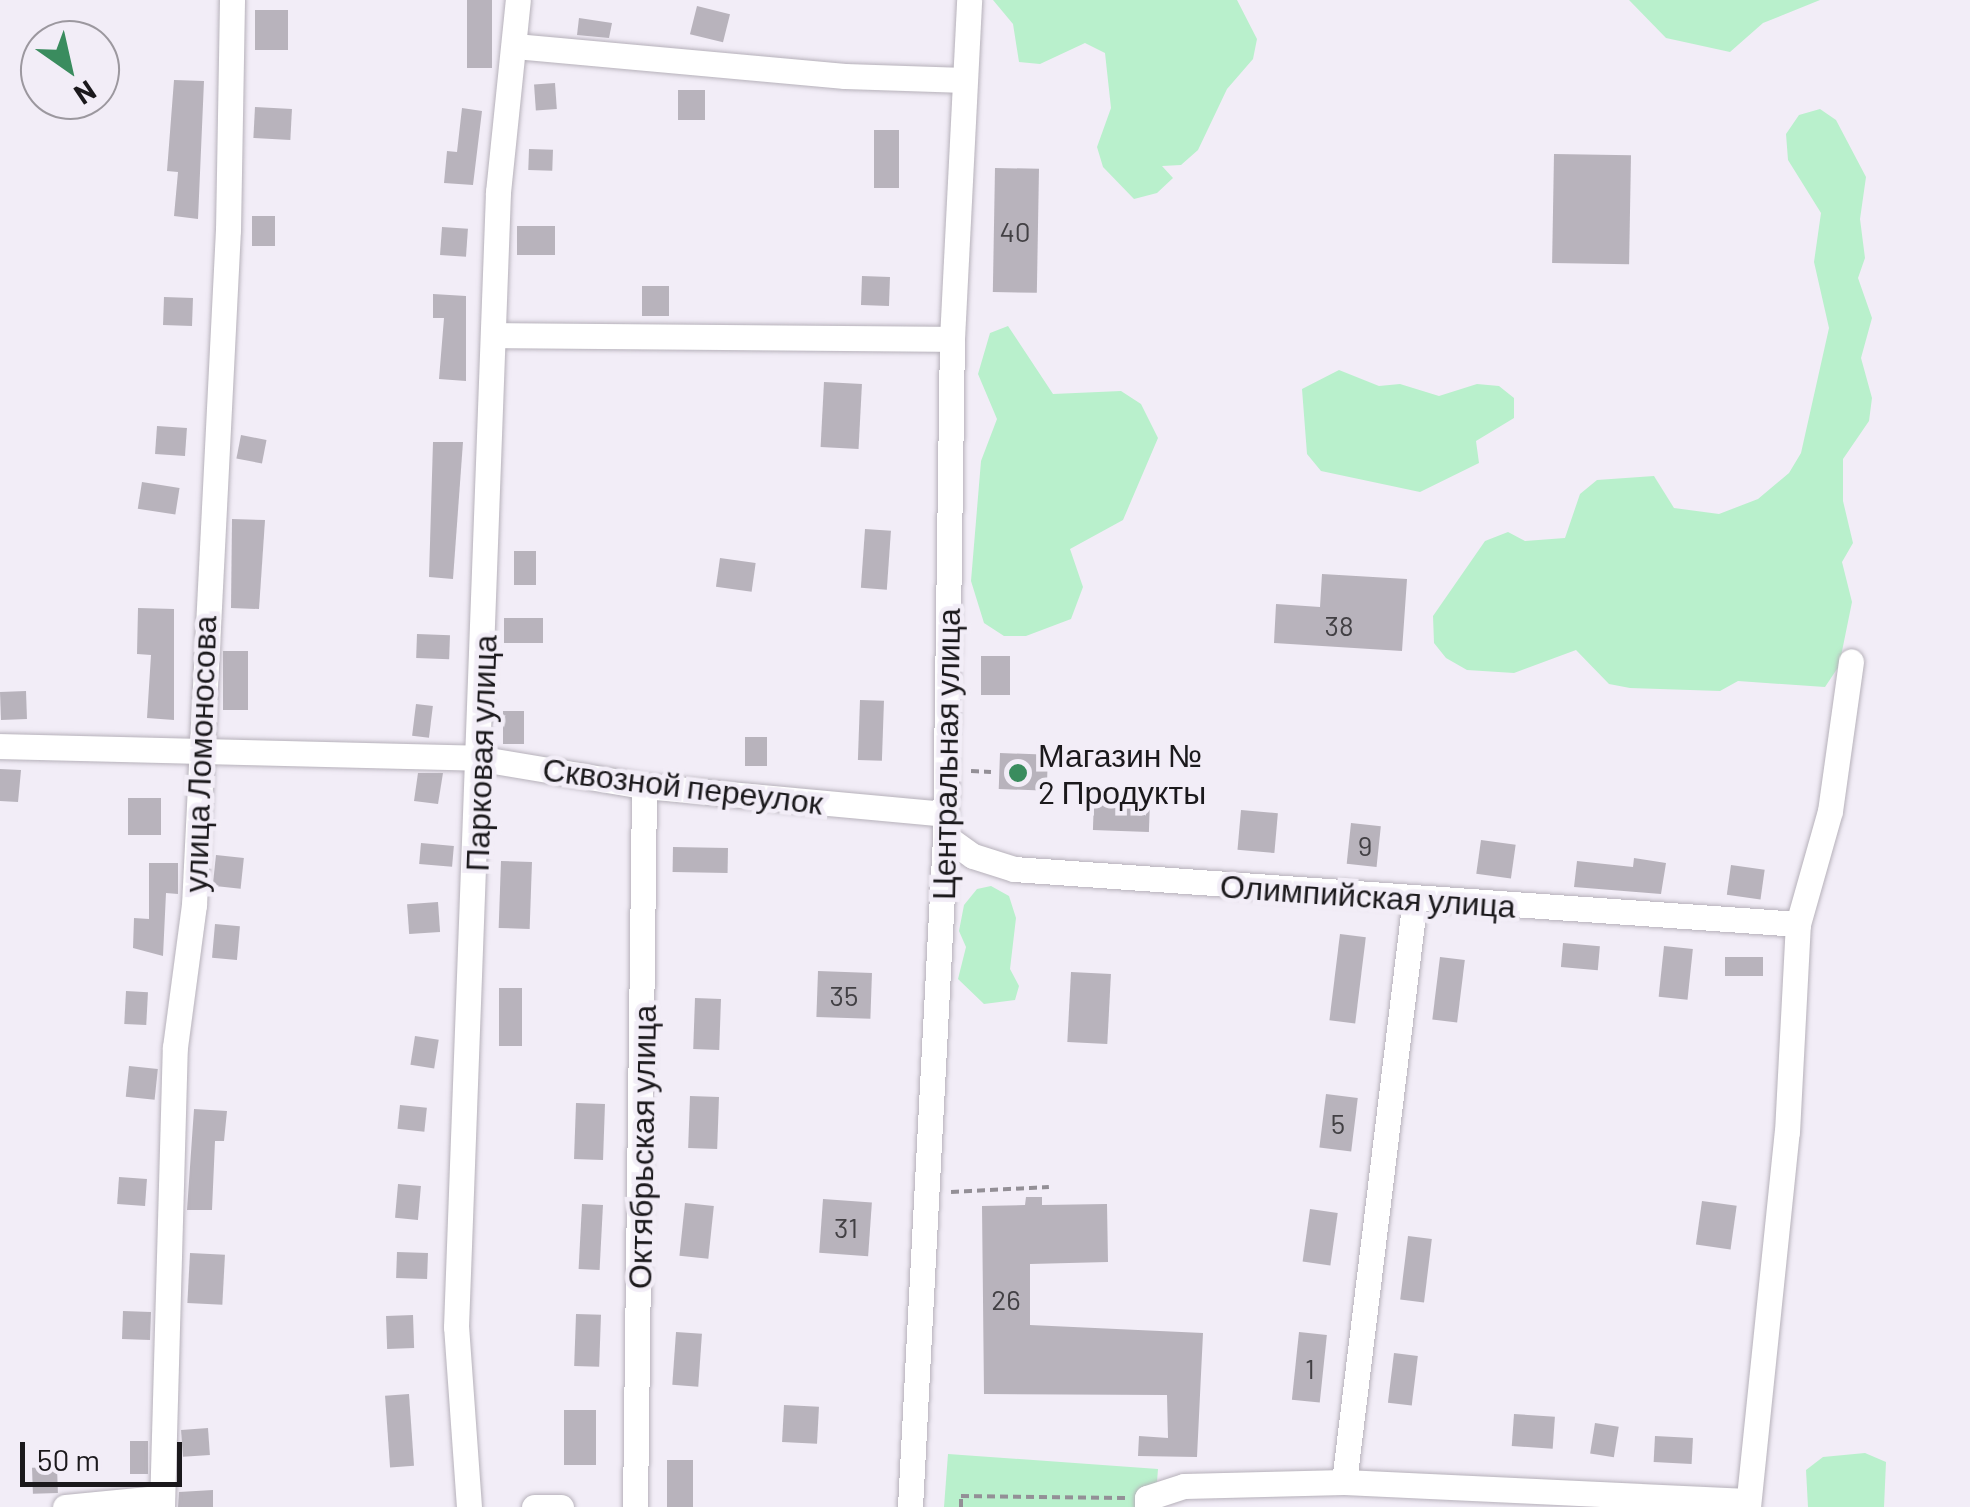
<!DOCTYPE html>
<meta charset="utf-8">
<style>
body{margin:0}
#map{position:relative;width:1970px;height:1507px;overflow:hidden;background:#f2edf7;font-family:Barlow,sans-serif}
div>[style]{position:absolute}
[style*='--x']{left:calc(var(--x)*1px);top:calc(var(--y)*1px);width:calc(var(--w)*1px);rotate:calc(var(--a)*1deg)}
.green>*{inset:0;background:#b9f0cc}
.building>*{inset:0;background:#b8b3bc;transform-origin:0 0}
.path>*{height:4px;margin-top:-2px;transform-origin:0;background:repeating-linear-gradient(90deg,#938f96 0 8px,transparent 0 13px)}
.roads{filter:drop-shadow(0 0 2px #b6b1ba) drop-shadow(0 0 2px #b6b1ba)}
.minor>*{height:25px;margin:-12.5px;padding:0 12.5px;transform-origin:12.5px;border-radius:12.5px;background:#fff}
.dots>*{width:28px;height:28px;translate:-50% -50%;box-sizing:border-box;border:5px solid #f2edf7;border-radius:50%}
span{translate:-50% -50%;white-space:nowrap;text-align:center;line-height:1.15;-webkit-text-stroke:9px #f2edf7;paint-order:stroke}
.number-label{font-size:28px;color:#424044}
.number-label span{-webkit-text-stroke-width:0}
.street-label{font-size:32px;color:#1b191c}
.poi-label{font-size:32px;color:#1b191c}
.left{translate:0 -50%;text-align:left}
.north{position:absolute;left:20px;top:20px;width:100px;height:100px;box-sizing:border-box;background:#f2edf7;border:2px solid #9c989f;border-radius:50%;rotate:146deg;font-size:28px;font-weight:700;line-height:40px;text-align:center;color:#1b191c}
.north::after{content:'';display:block;margin:auto;width:35px;height:45px;background:#3a8c5e;clip-path:polygon(50% 0,100% 100%,50% 72%,0 100%)}
.scale{position:absolute;left:20px;top:1442px;width:162px;height:45px;box-sizing:border-box;border:5px solid #1b191c;border-top:0;padding-left:12px;font-size:30px;line-height:35px;white-space:nowrap;color:#1b191c;-webkit-text-stroke:8px #f2edf7;paint-order:stroke}
</style>
<div id="map">
<div class="green">
<i style="clip-path:polygon(993px 0,1237px 0,1257px 39px,1253px 59px,1227px 89px,1198px 150px,1181px 165px,1162px 166px,1173px 178px,1157px 193px,1134px 199px,1103px 167px,1097px 147px,1111px 108px,1105px 53px,1085px 43px,1040px 64px,1019px 62px,1013px 24px)"></i>
<i style="clip-path:polygon(1629px 0,1820px 0,1763px 23px,1730px 52px,1666px 38px)"></i>
<i style="clip-path:polygon(1820px 109px,1836px 120px,1866px 177px,1860px 219px,1865px 258px,1858px 278px,1872px 318px,1861px 358px,1872px 398px,1869px 421px,1843px 459px,1843px 501px,1853px 543px,1842px 562px,1852px 602px,1839px 666px,1825px 687px,1738px 681px,1720px 691px,1630px 688px,1609px 684px,1576px 650px,1514px 673px,1467px 670px,1446px 658px,1434px 643px,1433px 616px,1485px 541px,1508px 532px,1525px 541px,1565px 538px,1580px 494px,1597px 480px,1654px 476px,1674px 508px,1719px 514px,1758px 499px,1789px 473px,1801px 453px,1829px 328px,1814px 262px,1821px 213px,1788px 160px,1786px 134px,1799px 115px)"></i>
<i style="clip-path:polygon(1008px 326px,1053px 394px,1121px 391px,1141px 404px,1158px 438px,1123px 520px,1070px 549px,1083px 587px,1071px 619px,1026px 636px,1004px 636px,984px 623px,971px 581px,981px 461px,997px 419px,978px 374px,990px 333px)"></i>
<i style="clip-path:polygon(1339px 370px,1379px 386px,1400px 384px,1439px 396px,1477px 384px,1499px 386px,1514px 398px,1514px 418px,1476px 441px,1479px 463px,1420px 492px,1321px 471px,1307px 454px,1302px 389px)"></i>
<i style="clip-path:polygon(991px 886px,1009px 896px,1016px 918px,1010px 969px,1019px 986px,1015px 1000px,984px 1004px,958px 979px,966px 947px,959px 931px,964px 905px,977px 889px)"></i>
<i style="clip-path:polygon(1865px 1453px,1886px 1462px,1884px 1507px,1808px 1507px,1806px 1470px,1823px 1457px)"></i>
<i style="clip-path:polygon(948px 1454px,1158px 1469px,1155px 1507px,944px 1507px)"></i>
</div>
<div class="building">
<i style="left:467px;top:0;width:25px;height:68px"></i>
<i style="left:697px;top:6px;width:34px;height:29px;rotate:14deg"></i>
<i style="left:255px;top:10px;width:33px;height:40px"></i>
<i style="clip-path:polygon(579px 18px,612px 23px,609px 38px,577px 35px)"></i>
<i style="clip-path:polygon(174px 80px,204px 81px,198px 219px,174px 216px,178px 172px,167px 171px)"></i>
<i style="left:555px;top:83px;width:26px;height:21px;rotate:86deg"></i>
<i style="left:678px;top:90px;width:27px;height:30px"></i>
<i style="left:255px;top:107px;width:37px;height:31px;rotate:3deg"></i>
<i style="clip-path:polygon(462px 108px,482px 111px,473px 185px,444px 183px,447px 151px,457px 152px)"></i>
<i style="left:874px;top:130px;width:25px;height:58px"></i>
<i style="left:529px;top:149px;width:24px;height:21px;rotate:2deg"></i>
<i style="left:1554px;top:154px;width:77px;height:109px;rotate:1deg"></i>
<i style="left:995px;top:168px;width:44px;height:124px;rotate:1deg"></i>
<i style="left:252px;top:216px;width:23px;height:30px"></i>
<i style="left:517px;top:226px;width:38px;height:29px"></i>
<i style="left:442px;top:227px;width:26px;height:28px;rotate:4deg"></i>
<i style="left:862px;top:276px;width:28px;height:29px;rotate:2deg"></i>
<i style="left:642px;top:286px;width:27px;height:30px"></i>
<i style="clip-path:polygon(433px 294px,466px 296px,466px 381px,439px 379px,444px 318px,433px 318px)"></i>
<i style="left:164px;top:297px;width:29px;height:28px;rotate:2deg"></i>
<i style="left:824px;top:382px;width:38px;height:65px;rotate:3deg"></i>
<i style="left:157px;top:426px;width:30px;height:28px;rotate:4deg"></i>
<i style="left:241px;top:435px;width:26px;height:24px;rotate:11deg"></i>
<i style="clip-path:polygon(433px 442px,463px 442px,453px 579px,429px 577px)"></i>
<i style="left:142px;top:482px;width:38px;height:27px;rotate:9deg"></i>
<i style="clip-path:polygon(232px 519px,265px 520px,259px 609px,231px 608px)"></i>
<i style="left:865px;top:529px;width:26px;height:59px;rotate:4deg"></i>
<i style="left:514px;top:551px;width:22px;height:34px"></i>
<i style="left:720px;top:558px;width:36px;height:29px;rotate:8deg"></i>
<i style="clip-path:polygon(1322px 574px,1407px 579px,1402px 651px,1274px 643px,1276px 604px,1320px 607px)"></i>
<i style="clip-path:polygon(138px 608px,174px 609px,174px 720px,147px 718px,151px 655px,137px 654px)"></i>
<i style="left:504px;top:618px;width:39px;height:25px"></i>
<i style="left:417px;top:634px;width:33px;height:24px;rotate:2deg"></i>
<i style="left:223px;top:651px;width:25px;height:59px"></i>
<i style="left:981px;top:656px;width:29px;height:39px"></i>
<i style="left:26px;top:691px;width:28px;height:26px;rotate:88deg"></i>
<i style="left:860px;top:700px;width:24px;height:60px;rotate:2deg"></i>
<i style="left:416px;top:704px;width:17px;height:32px;rotate:7deg"></i>
<i style="left:503px;top:711px;width:21px;height:33px"></i>
<i style="left:745px;top:737px;width:22px;height:29px"></i>
<i style="left:1000px;top:753px;width:48px;height:36px;rotate:2deg"></i>
<i style="clip-path:polygon(0 769px,21px 770px,18px 802px,0 801px)"></i>
<i style="clip-path:polygon(418px 773px,443px 773px,438px 804px,414px 801px)"></i>
<i style="left:128px;top:798px;width:33px;height:37px"></i>
<i style="left:1094px;top:799px;width:56px;height:31px;rotate:2deg"></i>
<i style="left:1241px;top:810px;width:37px;height:40px;rotate:5deg"></i>
<i style="left:1351px;top:823px;width:30px;height:41px;rotate:6deg"></i>
<i style="left:1481px;top:840px;width:35px;height:34px;rotate:8deg"></i>
<i style="left:421px;top:843px;width:33px;height:21px;rotate:5deg"></i>
<i style="left:673px;top:847px;width:55px;height:25px;rotate:1deg"></i>
<i style="left:216px;top:855px;width:28px;height:31px;rotate:6deg"></i>
<i style="clip-path:polygon(1634px 858px,1666px 863px,1661px 894px,1574px 887px,1577px 861px,1633px 867px)"></i>
<i style="left:501px;top:861px;width:31px;height:67px;rotate:2deg"></i>
<i style="clip-path:polygon(149px 863px,178px 863px,178px 894px,166px 893px,163px 956px,133px 948px,134px 918px,149px 919px)"></i>
<i style="left:1731px;top:865px;width:34px;height:30px;rotate:8deg"></i>
<i style="left:438px;top:902px;width:30px;height:31px;rotate:86deg"></i>
<i style="left:215px;top:924px;width:25px;height:34px;rotate:5deg"></i>
<i style="left:1340px;top:934px;width:26px;height:87px;rotate:7deg"></i>
<i style="left:1563px;top:943px;width:37px;height:24px;rotate:5deg"></i>
<i style="left:1664px;top:946px;width:29px;height:51px;rotate:6deg"></i>
<i style="left:1440px;top:957px;width:25px;height:63px;rotate:7deg"></i>
<i style="left:1725px;top:957px;width:38px;height:19px"></i>
<i style="left:818px;top:971px;width:54px;height:46px;rotate:2deg"></i>
<i style="left:1071px;top:972px;width:40px;height:70px;rotate:3deg"></i>
<i style="left:499px;top:988px;width:23px;height:58px"></i>
<i style="left:126px;top:991px;width:22px;height:33px;rotate:3deg"></i>
<i style="left:695px;top:998px;width:26px;height:51px;rotate:2deg"></i>
<i style="left:415px;top:1036px;width:24px;height:29px;rotate:9deg"></i>
<i style="left:129px;top:1066px;width:29px;height:31px;rotate:6deg"></i>
<i style="left:1326px;top:1094px;width:32px;height:54px;rotate:7deg"></i>
<i style="left:690px;top:1096px;width:29px;height:52px;rotate:2deg"></i>
<i style="left:576px;top:1103px;width:29px;height:56px;rotate:2deg"></i>
<i style="left:400px;top:1105px;width:27px;height:24px;rotate:6deg"></i>
<i style="clip-path:polygon(194px 1109px,227px 1111px,224px 1141px,215px 1141px,212px 1210px,187px 1210px)"></i>
<i style="left:119px;top:1177px;width:28px;height:27px;rotate:4deg"></i>
<i style="left:398px;top:1184px;width:23px;height:34px;rotate:5deg"></i>
<i style="clip-path:polygon(1026px 1197px,1042px 1197px,1042px 1205px,1107px 1204px,1108px 1262px,1030px 1264px,1030px 1325px,1203px 1333px,1197px 1457px,1138px 1456px,1139px 1436px,1168px 1438px,1167px 1395px,984px 1394px,982px 1206px,1025px 1205px)"></i>
<i style="left:823px;top:1199px;width:49px;height:54px;rotate:4deg"></i>
<i style="left:1702px;top:1201px;width:35px;height:44px;rotate:8deg"></i>
<i style="left:685px;top:1203px;width:29px;height:53px;rotate:6deg"></i>
<i style="left:582px;top:1204px;width:21px;height:65px;rotate:3deg"></i>
<i style="left:1310px;top:1209px;width:28px;height:53px;rotate:8deg"></i>
<i style="left:1408px;top:1236px;width:24px;height:64px;rotate:7deg"></i>
<i style="left:397px;top:1252px;width:31px;height:26px;rotate:2deg"></i>
<i style="left:190px;top:1253px;width:35px;height:50px;rotate:3deg"></i>
<i style="left:123px;top:1311px;width:28px;height:28px;rotate:2deg"></i>
<i style="left:576px;top:1314px;width:25px;height:52px;rotate:2deg"></i>
<i style="left:413px;top:1315px;width:33px;height:27px;rotate:88deg"></i>
<i style="left:676px;top:1332px;width:26px;height:53px;rotate:4deg"></i>
<i style="left:1299px;top:1332px;width:28px;height:68px;rotate:6deg"></i>
<i style="left:1394px;top:1353px;width:24px;height:50px;rotate:7deg"></i>
<i style="left:409px;top:1394px;width:72px;height:24px;rotate:86deg"></i>
<i style="left:784px;top:1405px;width:35px;height:37px;rotate:3deg"></i>
<i style="left:564px;top:1410px;width:32px;height:55px"></i>
<i style="left:1514px;top:1414px;width:41px;height:32px;rotate:4deg"></i>
<i style="left:1595px;top:1423px;width:24px;height:31px;rotate:9deg"></i>
<i style="left:208px;top:1428px;width:27px;height:27px;rotate:86deg"></i>
<i style="left:1655px;top:1436px;width:38px;height:26px;rotate:3deg"></i>
<i style="left:130px;top:1441px;width:18px;height:33px"></i>
<i style="left:667px;top:1460px;width:26px;height:47px"></i>
<i style="left:57px;top:1467px;width:26px;height:25px;rotate:88deg"></i>
<i style="clip-path:polygon(213px 1490px,213px 1507px,178px 1507px,179px 1492px)"></i>
</div>
<div class="path">
<i style="--x:971;--y:771;--w:20;--a:3"></i>
<i style="--x:951;--y:1192;--w:98;--a:-2.9"></i>
<i style="--x:961;--y:1507;--w:11;--a:-90"></i>
<i style="--x:961;--y:1496;--w:164;--a:0.7"></i>
</div>
<div class="roads">
<div class="minor">
<i style="--x:515;--y:46;--w:331;--a:5.2"></i>
<i style="--x:845;--y:76;--w:120;--a:1.9"></i>
<i style="--x:493;--y:335;--w:459;--a:0.5"></i>
<i style="--x:0;--y:746;--w:476;--a:1.4"></i>
<i style="--x:476;--y:758;--w:170;--a:9.5"></i>
<i style="--x:644;--y:786;--w:303;--a:5.3"></i>
<i style="--x:945;--y:836;--w:34;--a:36"></i>
<i style="--x:973;--y:856;--w:43;--a:17.6"></i>
<i style="--x:1014;--y:869;--w:786;--a:4.01"></i>
<i style="--x:1344;--y:1482;--w:588;--a:-83.07"></i>
<i style="--x:65;--y:1507;--w:94;--a:-5.5"></i>
<i style="--x:162;--y:1507;--w:460;--a:-88.4"></i>
<i style="--x:175;--y:1047;--w:143;--a:-82.4"></i>
<i style="--x:194;--y:905;--w:676;--a:-87.12"></i>
<i style="--x:228;--y:230;--w:230;--a:-89"></i>
<i style="--x:469;--y:1507;--w:180;--a:-94.1"></i>
<i style="--x:456;--y:1327;--w:1136;--a:-87.88"></i>
<i style="--x:498;--y:192;--w:193;--a:-84.1"></i>
<i style="--x:534;--y:1507;--w:27;--a:0"></i>
<i style="--x:635;--y:1507;--w:721;--a:-89.28"></i>
<i style="--x:910;--y:1507;--w:672;--a:-87.01"></i>
<i style="--x:945;--y:836;--w:497;--a:-89.2"></i>
<i style="--x:952;--y:339;--w:339;--a:-87.1"></i>
<i style="--x:1147;--y:1507;--w:9;--a:-90"></i>
<i style="--x:1147;--y:1498;--w:39;--a:-18"></i>
<i style="--x:1184;--y:1486;--w:160;--a:-1.4"></i>
<i style="--x:1344;--y:1482;--w:404;--a:2.7"></i>
<i style="--x:1748;--y:1507;--w:377;--a:-84.1"></i>
<i style="--x:1787;--y:1132;--w:208;--a:-87"></i>
<i style="--x:1798;--y:924;--w:117;--a:-74.2"></i>
<i style="--x:1830;--y:811;--w:151;--a:-82"></i>
</div>
</div>
<div class="dots">
<i style="left:1018px;top:773px;background:#3a8c5e"></i>
</div>
<div class="number-label">
<span style="left:1015px;top:231px">40</span>
<span style="left:1339px;top:625px">38</span>
<span style="left:1365px;top:845px">9</span>
<span style="left:844px;top:995px">35</span>
<span style="left:1338px;top:1123px">5</span>
<span style="left:846px;top:1227px">31</span>
<span style="left:1006px;top:1299px">26</span>
<span style="left:1310px;top:1368px">1</span>
</div>
<div class="street-label">
<span style="left:480px;top:753px;rotate:-88deg">Парковая улица</span>
<span style="left:199px;top:754px;rotate:-88deg">улица Ломоносова</span>
<span style="left:945px;top:754px;rotate:-89deg">Центральная улица</span>
<span style="left:683px;top:785px;rotate:7deg">Сквозной переулок</span>
<span style="left:1368px;top:895px;rotate:4deg">Олимпийская улица</span>
<span style="left:641px;top:1147px;rotate:-89deg">Октябрьская улица</span>
</div>
<div class="poi-label">
<span class="left" style="left:1038px;top:773px">Магазин №<br>2 Продукты</span>
</div>
<div class="north">N</div>
<div class="scale">50 m</div>
</div>
